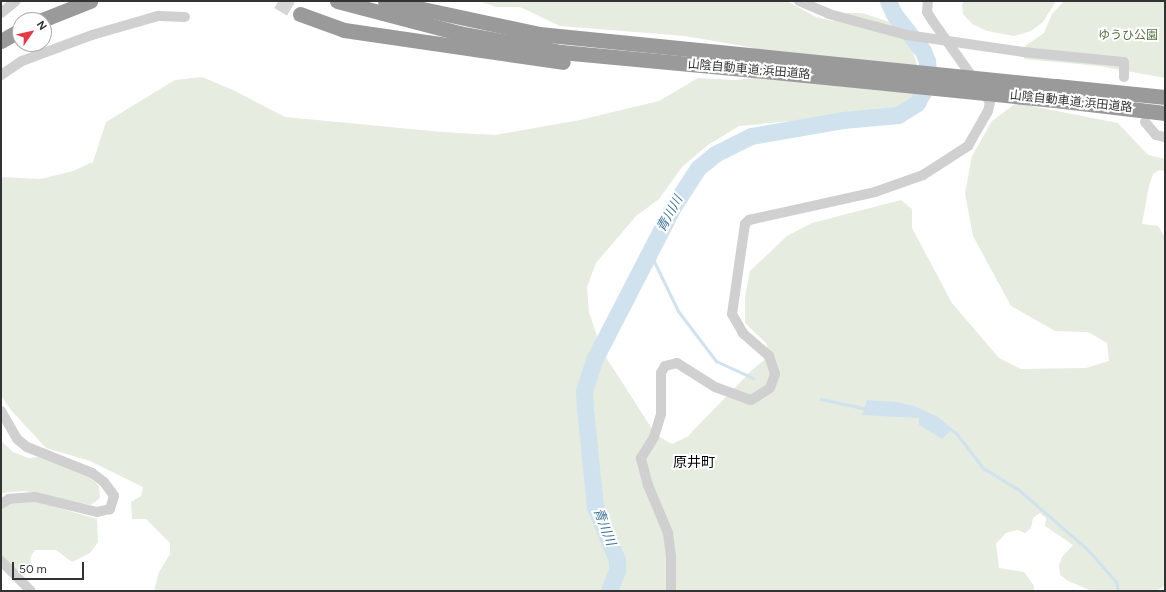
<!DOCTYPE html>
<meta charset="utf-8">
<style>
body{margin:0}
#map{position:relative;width:1166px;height:592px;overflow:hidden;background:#fff;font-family:Figtree,"Noto Sans JP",sans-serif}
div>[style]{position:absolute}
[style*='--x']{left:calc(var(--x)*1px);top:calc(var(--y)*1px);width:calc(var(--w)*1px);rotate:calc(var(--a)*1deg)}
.green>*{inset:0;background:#e6ecdf}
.water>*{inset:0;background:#cfe2ee}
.stream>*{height:3px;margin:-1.5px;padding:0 1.5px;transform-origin:1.5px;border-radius:1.5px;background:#cfe2ee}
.river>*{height:17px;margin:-8.5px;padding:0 8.5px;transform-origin:8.5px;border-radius:8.5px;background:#cfe2ee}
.highway-tunnel>*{height:15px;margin-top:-7.5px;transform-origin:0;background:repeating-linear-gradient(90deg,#d6d6d6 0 15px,transparent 0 23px)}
.minor>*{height:10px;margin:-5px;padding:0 5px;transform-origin:5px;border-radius:5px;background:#d0d0d0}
.highway>*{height:15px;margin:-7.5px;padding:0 7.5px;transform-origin:7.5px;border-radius:7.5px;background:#9a9a9a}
.minor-bridge>*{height:10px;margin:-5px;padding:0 5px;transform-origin:5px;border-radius:5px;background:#d0d0d0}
.highway-bridge>*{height:15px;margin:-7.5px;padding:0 7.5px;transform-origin:7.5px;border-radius:7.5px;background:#9a9a9a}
span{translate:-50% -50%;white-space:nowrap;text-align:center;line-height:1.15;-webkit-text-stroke:4px #fff;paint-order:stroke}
.park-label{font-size:12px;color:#56703f}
.street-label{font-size:12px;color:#333}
.water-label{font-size:13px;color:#3f7597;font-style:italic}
.quarter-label{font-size:14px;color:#000}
.frame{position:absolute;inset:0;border:2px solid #333;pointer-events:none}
.north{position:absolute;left:12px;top:12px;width:40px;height:40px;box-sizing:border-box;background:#fff;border:1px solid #adadad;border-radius:50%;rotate:56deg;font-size:11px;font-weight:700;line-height:16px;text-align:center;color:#333}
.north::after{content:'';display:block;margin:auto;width:14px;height:18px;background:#e63946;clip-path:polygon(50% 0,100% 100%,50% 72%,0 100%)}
.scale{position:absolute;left:12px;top:562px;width:72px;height:18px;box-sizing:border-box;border:2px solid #333;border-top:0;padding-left:5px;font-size:12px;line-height:14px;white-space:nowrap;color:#333;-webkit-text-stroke:3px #fff;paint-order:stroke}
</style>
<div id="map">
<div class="green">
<i style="clip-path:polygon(479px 1px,787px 1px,816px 17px,833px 21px,847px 13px,862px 13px,893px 23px,911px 43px,921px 80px,917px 93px,897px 111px,739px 126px,708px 145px,682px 167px,659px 199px,636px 216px,596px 263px,587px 287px,589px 312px,602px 351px,656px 435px,672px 444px,687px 437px,752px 370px,764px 360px,767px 344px,745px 323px,745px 297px,750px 271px,787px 236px,812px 223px,901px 200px,912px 209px,912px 228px,952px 303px,999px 358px,1021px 369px,1086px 368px,1109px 361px,1107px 343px,1088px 332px,1055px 331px,1011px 306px,973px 236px,965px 193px,972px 156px,992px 121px,1016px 103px,1118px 123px,1148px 155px,1165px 159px,1165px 171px,1159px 170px,1153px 174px,1149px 186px,1142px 224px,1158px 226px,1165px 237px,1165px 585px,1157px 591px,1092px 591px,1068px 581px,1060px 575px,1059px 566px,1062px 557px,1073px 545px,1045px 526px,1046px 518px,1040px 513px,1033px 518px,1031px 528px,1025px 533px,1018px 530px,1006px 533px,996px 544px,999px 568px,1024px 572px,1034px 586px,1034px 591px,154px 591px,159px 572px,170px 554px,170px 543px,146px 519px,132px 519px,131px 502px,141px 496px,143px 487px,90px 461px,46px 448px,10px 409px,1px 395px,1px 177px,41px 179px,73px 171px,93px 162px,106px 122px,175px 80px,202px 77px,233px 90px,285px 117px,442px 132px,495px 135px,580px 120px,659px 101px,698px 78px,735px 80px,755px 78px,754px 48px,685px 36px,560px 26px,520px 7px,496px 7px)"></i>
<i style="clip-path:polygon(965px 1px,1056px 1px,1043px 22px,1031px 31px,1014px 36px,987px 31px,972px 24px,963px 14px,962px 4px)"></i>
<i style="clip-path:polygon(1064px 1px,1165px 1px,1165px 78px,1099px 66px,1024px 59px,1025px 46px,1044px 33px,1052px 14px)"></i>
<i style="clip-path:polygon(1px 441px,13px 452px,28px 458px,38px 457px,89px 477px,99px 486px,100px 498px,91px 505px,24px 491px,1px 493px)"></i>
<i style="clip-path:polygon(31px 500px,97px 519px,98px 542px,90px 553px,72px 562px,56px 550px,35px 550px,31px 556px,29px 570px,25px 575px,20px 575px,1px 557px,1px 508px,14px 501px)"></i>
</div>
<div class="water">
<i style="clip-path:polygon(867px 400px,896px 402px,914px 406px,938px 417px,952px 429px,942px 439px,919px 425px,919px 418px,862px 415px)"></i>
</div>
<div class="stream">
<i style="--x:650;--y:253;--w:64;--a:64.2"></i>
<i style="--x:678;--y:311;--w:63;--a:52.8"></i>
<i style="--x:716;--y:361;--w:41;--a:24.7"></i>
<i style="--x:821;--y:399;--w:47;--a:12.3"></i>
<i style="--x:949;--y:428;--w:9;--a:36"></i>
<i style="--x:956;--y:433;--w:44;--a:52.4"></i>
<i style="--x:983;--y:468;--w:42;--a:31.4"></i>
<i style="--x:1019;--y:490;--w:91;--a:41"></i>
<i style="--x:1088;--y:550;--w:43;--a:48.8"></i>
<i style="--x:1116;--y:582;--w:9;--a:77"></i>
</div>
<div class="river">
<i style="--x:609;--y:591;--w:22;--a:-69"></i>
<i style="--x:617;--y:570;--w:10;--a:-90"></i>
<i style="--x:617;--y:560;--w:57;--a:-112.5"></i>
<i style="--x:595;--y:507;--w:99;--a:-95.8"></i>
<i style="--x:585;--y:409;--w:18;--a:-93"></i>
<i style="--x:584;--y:391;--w:33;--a:-72"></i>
<i style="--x:594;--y:360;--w:174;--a:-62.7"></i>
<i style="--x:674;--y:205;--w:44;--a:-57"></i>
<i style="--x:698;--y:168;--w:22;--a:-39"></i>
<i style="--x:715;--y:154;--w:40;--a:-26.6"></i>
<i style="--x:751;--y:136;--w:93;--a:-9.9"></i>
<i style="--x:843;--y:120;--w:55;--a:-5.2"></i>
<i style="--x:898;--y:115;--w:22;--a:-32"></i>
<i style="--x:917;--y:103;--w:26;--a:-62"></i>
<i style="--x:929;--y:80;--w:19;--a:-96"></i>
<i style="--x:927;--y:61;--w:11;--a:-112"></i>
<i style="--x:923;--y:51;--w:47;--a:-128.1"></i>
<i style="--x:894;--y:14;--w:14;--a:-115"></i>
</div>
<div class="highway-tunnel">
<i style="--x:278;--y:1;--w:26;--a:31"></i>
</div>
<div class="minor">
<i style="--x:799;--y:1;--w:33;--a:23"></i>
<i style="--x:1;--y:13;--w:19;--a:-39"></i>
<i style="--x:1023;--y:52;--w:101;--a:5.7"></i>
<i style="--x:1124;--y:62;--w:15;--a:90"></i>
<i style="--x:1;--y:75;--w:25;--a:-34"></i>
<i style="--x:22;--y:61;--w:75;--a:-20.4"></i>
<i style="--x:92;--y:35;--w:69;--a:-16.1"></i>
<i style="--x:158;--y:16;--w:27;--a:2"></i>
<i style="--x:1145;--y:122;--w:17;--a:50"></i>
<i style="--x:1156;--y:135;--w:9;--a:13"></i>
<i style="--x:1;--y:411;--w:32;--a:60"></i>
<i style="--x:17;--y:439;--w:13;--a:39"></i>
<i style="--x:27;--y:447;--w:70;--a:21.8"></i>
<i style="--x:92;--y:473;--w:15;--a:37"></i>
<i style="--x:104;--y:482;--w:17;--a:54"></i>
<i style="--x:114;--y:496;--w:14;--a:107"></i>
<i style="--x:110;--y:509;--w:13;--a:167"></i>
<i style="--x:97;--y:512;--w:64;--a:-166.4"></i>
<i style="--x:35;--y:497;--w:26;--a:176"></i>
<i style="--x:9;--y:499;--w:9;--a:148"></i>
<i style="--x:1;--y:561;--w:42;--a:45"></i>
<i style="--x:671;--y:591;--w:34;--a:-90"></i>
<i style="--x:671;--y:557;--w:24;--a:-97"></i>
<i style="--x:668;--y:533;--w:52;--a:-112.6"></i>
<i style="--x:648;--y:485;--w:28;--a:-105"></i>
<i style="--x:641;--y:458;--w:25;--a:-58"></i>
<i style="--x:654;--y:437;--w:24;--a:-73"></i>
<i style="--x:661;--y:414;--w:41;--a:-90"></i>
<i style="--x:661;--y:373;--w:8;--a:-60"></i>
<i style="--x:665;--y:366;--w:12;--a:-14"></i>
<i style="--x:677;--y:363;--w:45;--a:32.3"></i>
<i style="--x:715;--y:387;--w:38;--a:20"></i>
<i style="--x:751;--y:400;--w:22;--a:-32"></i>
<i style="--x:770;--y:388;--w:15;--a:-70"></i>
<i style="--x:775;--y:374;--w:19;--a:-108"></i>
<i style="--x:769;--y:356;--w:35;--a:-139"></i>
<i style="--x:743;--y:333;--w:22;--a:-120"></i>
<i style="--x:732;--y:314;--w:91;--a:-81.8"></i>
<i style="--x:745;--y:224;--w:6;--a:-45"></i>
<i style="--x:749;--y:220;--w:129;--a:-12.5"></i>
<i style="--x:875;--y:192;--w:51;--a:-19.5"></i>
<i style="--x:923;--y:175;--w:54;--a:-32.8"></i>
<i style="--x:968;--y:146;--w:40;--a:-60.3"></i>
<i style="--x:988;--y:111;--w:9;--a:-77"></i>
<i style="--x:990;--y:102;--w:100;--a:-125.3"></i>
<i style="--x:932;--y:20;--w:9;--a:-122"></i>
<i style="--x:927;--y:12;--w:11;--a:-85"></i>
</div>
<div class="highway">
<i style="--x:337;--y:1;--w:126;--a:14.7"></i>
<i style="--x:459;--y:33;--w:104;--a:10.6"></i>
<i style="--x:561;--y:52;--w:194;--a:5.3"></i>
<i style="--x:385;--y:1;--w:157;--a:12.1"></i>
<i style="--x:539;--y:34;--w:221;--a:5.7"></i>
<i style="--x:300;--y:14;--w:47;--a:20"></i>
<i style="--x:344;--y:30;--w:221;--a:8.3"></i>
<i style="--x:42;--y:20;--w:52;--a:-21.6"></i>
<i style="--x:1;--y:41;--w:22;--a:-30"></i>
<i style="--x:1056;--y:86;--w:110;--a:5.8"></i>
<i style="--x:1055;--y:100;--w:111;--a:6.7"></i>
</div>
<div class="minor-bridge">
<i style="--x:829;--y:14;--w:81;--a:15.1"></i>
<i style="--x:907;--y:35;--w:117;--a:8.3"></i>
</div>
<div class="highway-bridge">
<i style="--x:759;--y:56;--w:299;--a:5.8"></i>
<i style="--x:754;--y:70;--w:302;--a:5.7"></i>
</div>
<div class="park-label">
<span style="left:1128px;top:36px">ゆうひ公園</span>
</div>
<div class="street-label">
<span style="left:749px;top:70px;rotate:5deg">山陰自動車道;浜田道路</span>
<span style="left:1071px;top:102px;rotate:6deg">山陰自動車道;浜田道路</span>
</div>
<div class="water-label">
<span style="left:670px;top:214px;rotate:-61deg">青川川</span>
<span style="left:604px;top:527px;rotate:69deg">青川川</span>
</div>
<div class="quarter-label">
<span style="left:694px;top:463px">原井町</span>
</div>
<div class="frame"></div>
<div class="north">N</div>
<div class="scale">50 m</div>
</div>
